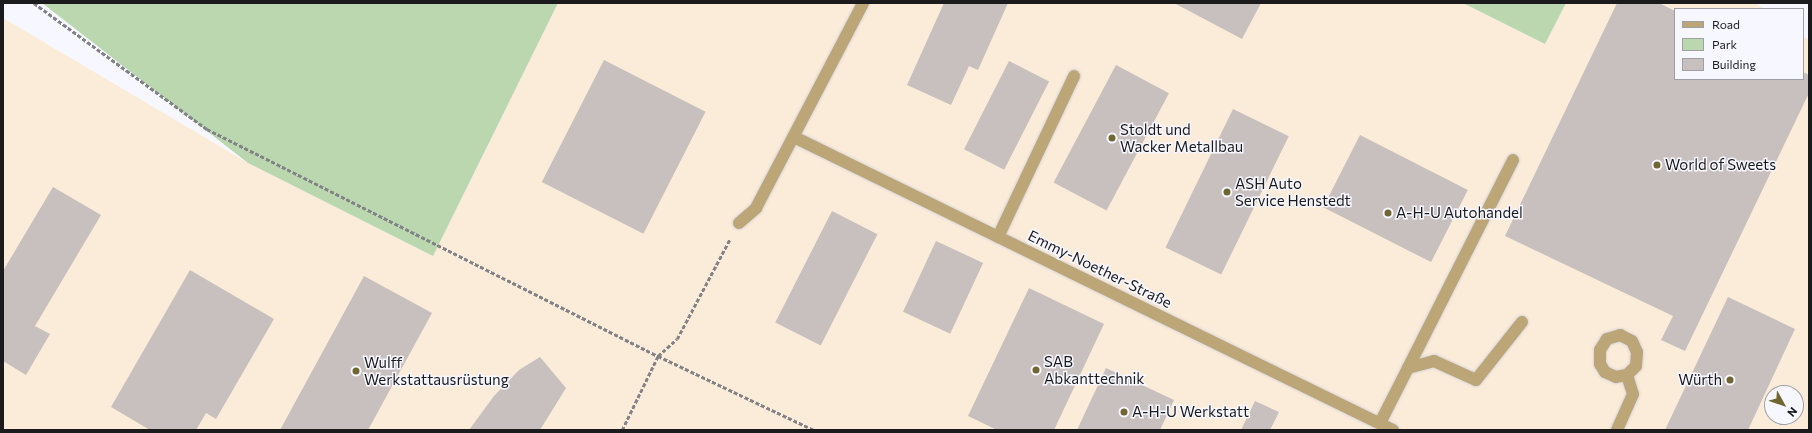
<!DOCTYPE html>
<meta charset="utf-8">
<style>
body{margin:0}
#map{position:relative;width:1812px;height:433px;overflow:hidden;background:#f7f7ff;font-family:Commissioner,sans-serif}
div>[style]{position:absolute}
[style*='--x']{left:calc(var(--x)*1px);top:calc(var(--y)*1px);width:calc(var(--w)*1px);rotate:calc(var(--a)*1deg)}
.commercial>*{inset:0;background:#fbebd9}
.green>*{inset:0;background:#bbd7af}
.building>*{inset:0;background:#c8c0be;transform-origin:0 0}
.path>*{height:2.5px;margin-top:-1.25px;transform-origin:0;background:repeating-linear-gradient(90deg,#828287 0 4px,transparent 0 6px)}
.roads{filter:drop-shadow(0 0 1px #d4d4db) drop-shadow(0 0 1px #d4d4db)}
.minor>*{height:12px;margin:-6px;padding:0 6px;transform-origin:6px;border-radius:6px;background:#bca678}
.dots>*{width:11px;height:11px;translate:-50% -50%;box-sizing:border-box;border:2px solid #f7f7ff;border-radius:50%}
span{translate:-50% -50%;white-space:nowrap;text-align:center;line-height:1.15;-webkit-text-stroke:3px #f7f7ff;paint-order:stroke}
.poi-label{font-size:15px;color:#1b1b1e}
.left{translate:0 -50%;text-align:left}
.right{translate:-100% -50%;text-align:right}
.street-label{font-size:15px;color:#1b1b1e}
.frame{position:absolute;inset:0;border:4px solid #1b1b1e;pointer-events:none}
.legend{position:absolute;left:1674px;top:8px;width:130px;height:72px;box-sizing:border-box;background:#f7f7ff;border:1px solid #9f9fa5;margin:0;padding:5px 7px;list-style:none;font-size:12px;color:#1b1b1e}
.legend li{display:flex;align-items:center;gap:8px;height:20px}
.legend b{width:20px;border:1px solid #9f9fa5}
.north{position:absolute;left:1764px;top:385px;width:40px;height:40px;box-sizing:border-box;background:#f7f7ff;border:1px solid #9f9fa5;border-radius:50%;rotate:130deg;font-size:11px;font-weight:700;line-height:16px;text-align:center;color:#1b1b1e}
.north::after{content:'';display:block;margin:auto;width:14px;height:18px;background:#706632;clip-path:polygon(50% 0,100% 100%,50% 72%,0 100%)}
</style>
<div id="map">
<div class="commercial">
<i style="clip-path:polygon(evenodd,558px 3px,1463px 3px,1545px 44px,1566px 3px,1755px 3px,1764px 9px,1675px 9px,1675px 79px,1803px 79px,1803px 36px,1809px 40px,1809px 430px,3px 430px,3px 18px,248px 163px,433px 256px,558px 3px,1772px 393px,1796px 393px,1796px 417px,1772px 417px,1772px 393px)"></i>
</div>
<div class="green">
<i style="clip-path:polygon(42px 3px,558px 3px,433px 256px,248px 163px)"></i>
<i style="clip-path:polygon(1463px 3px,1566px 3px,1545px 44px)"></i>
</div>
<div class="building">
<i style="clip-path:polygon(944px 3px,1008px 3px,978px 70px,969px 66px,951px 105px,907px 85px)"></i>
<i style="clip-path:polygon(1174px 3px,1261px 3px,1242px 39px)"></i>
<i style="clip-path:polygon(1617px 3px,1659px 3px,1675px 11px,1675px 79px,1803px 79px,1803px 72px,1809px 75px,1809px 93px,1685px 351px,1661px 340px,1673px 316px,1505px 236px)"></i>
<i style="left:604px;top:60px;width:114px;height:137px;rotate:27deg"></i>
<i style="left:1009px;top:61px;width:45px;height:99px;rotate:27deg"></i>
<i style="left:1116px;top:65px;width:60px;height:133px;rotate:28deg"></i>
<i style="left:1233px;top:109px;width:62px;height:154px;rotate:26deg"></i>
<i style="left:1360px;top:135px;width:121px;height:81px;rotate:27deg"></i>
<i style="clip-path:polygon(53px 187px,101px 215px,35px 326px,50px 334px,26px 375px,3px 361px,3px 271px)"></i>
<i style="left:832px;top:211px;width:51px;height:125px;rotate:27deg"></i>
<i style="left:936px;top:241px;width:52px;height:78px;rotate:25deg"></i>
<i style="clip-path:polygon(190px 270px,274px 319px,216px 419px,206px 413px,196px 430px,150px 430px,111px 407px)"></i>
<i style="clip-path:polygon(364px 276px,432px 313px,368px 430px,280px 430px)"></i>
<i style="clip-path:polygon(1029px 288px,1104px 324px,1054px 430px,997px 430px,968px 416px)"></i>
<i style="clip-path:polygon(1728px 297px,1795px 329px,1748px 430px,1665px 430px)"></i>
<i style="clip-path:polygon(540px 357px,566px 388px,540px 430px,469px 430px,494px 396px,519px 370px)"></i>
<i style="clip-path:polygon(1106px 368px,1174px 400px,1160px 430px,1077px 430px)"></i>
<i style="clip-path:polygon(1255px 401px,1279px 412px,1270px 430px,1241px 430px)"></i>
</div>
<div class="path">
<i style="--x:34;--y:3;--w:214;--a:36.1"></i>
<i style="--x:207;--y:129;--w:505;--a:26.72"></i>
<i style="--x:658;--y:356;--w:173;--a:25.4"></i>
<i style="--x:622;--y:430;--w:82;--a:-64.1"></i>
<i style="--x:658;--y:356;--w:25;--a:-42"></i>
<i style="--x:677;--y:339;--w:113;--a:-62.1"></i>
</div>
<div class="roads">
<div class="minor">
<i style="--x:794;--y:137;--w:667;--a:26.07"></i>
<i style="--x:739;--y:223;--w:23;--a:-41"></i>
<i style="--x:756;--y:208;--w:231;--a:-62.4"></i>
<i style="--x:998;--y:237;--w:178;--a:-64.7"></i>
<i style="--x:1620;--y:335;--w:13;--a:27"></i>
<i style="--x:1632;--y:341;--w:12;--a:66"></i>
<i style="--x:1637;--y:352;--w:14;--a:94"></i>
<i style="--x:1636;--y:366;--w:13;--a:135"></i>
<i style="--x:1627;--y:375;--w:11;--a:170"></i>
<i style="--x:1616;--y:377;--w:12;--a:-156"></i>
<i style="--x:1605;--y:372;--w:9;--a:-122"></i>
<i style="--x:1600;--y:364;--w:14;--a:-90"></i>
<i style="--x:1600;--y:350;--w:13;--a:-58"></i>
<i style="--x:1607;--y:339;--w:14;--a:-17"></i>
<i style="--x:1408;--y:368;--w:233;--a:-63.2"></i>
<i style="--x:1380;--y:423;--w:62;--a:-63"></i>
<i style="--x:1408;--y:368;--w:27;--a:-15"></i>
<i style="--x:1434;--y:361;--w:46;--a:24.3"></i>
<i style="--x:1476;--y:380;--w:74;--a:-51.6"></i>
<i style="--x:1617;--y:430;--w:39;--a:-66"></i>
<i style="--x:1633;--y:394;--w:20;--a:-108"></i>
</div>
</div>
<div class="dots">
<i style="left:1112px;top:138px;background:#706632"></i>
<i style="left:1657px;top:165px;background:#706632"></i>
<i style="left:1227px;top:192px;background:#706632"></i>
<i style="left:1388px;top:213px;background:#706632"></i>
<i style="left:1036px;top:370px;background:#706632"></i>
<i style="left:356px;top:371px;background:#706632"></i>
<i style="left:1730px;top:380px;background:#706632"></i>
<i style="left:1124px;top:412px;background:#706632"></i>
</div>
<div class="poi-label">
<span class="left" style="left:1120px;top:138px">Stoldt und<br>Wacker Metallbau</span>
<span class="left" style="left:1665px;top:165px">World of Sweets</span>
<span class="left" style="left:1235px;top:192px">ASH Auto<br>Service Henstedt</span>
<span class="left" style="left:1396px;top:213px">A-H-U Autohandel</span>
<span class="left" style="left:1044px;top:370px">SAB<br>Abkanttechnik</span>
<span class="left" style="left:364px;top:371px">Wulff<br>Werkstattausrüstung</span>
<span class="right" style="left:1722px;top:380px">Würth</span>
<span class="left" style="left:1132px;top:412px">A-H-U Werkstatt</span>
</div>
<div class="street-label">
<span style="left:1100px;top:269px;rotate:26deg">Emmy-Noether-Straße</span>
</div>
<div class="frame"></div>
<ul class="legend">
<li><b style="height:5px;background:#bca678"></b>Road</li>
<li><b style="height:11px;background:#bbd7af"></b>Park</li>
<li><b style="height:11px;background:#c8c0be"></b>Building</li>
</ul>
<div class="north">N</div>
</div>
